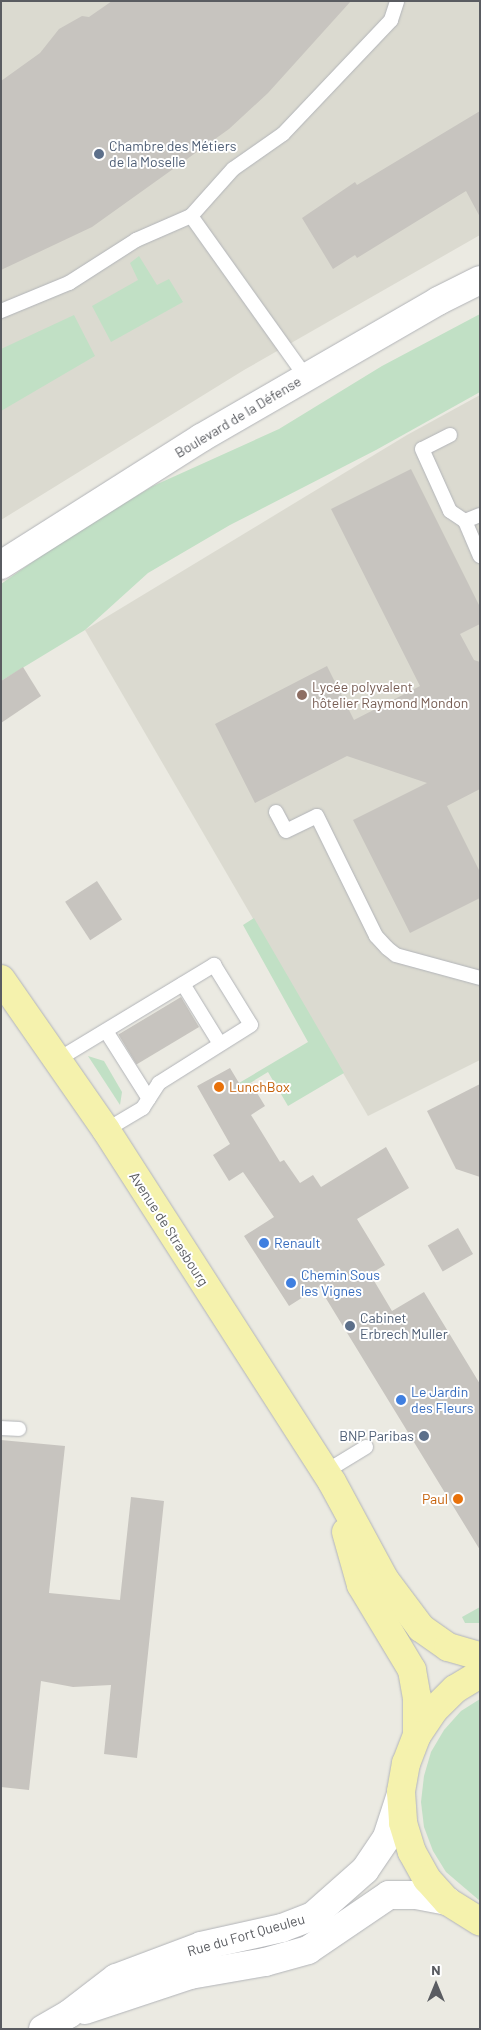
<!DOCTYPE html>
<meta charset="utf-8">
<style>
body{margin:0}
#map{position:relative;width:481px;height:2030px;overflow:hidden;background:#ebeae2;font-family:Barlow,sans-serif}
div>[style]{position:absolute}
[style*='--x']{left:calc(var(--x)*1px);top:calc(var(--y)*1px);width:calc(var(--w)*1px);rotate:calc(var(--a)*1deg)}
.education>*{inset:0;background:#dbdad0}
.green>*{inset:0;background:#c1e0c5}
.building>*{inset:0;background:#c7c4bf;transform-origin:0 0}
.roads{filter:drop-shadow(0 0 1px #b2b4b8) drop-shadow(0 0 1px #b2b4b8)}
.service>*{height:14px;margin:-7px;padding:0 7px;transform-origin:7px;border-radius:7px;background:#fff}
.tertiary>*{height:28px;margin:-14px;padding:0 14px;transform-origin:14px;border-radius:14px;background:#fff}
.primary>*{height:28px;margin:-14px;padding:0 14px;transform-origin:14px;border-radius:14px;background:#f5f2ad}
.dots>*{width:14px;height:14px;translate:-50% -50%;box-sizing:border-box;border:2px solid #fff;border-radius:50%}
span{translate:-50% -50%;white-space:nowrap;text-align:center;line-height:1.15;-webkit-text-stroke:4px #fff;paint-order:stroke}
.service-label{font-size:14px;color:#4e5e75}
.left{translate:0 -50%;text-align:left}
.right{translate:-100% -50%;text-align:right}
.street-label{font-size:14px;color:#5a5c61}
.education-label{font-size:14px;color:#785e54}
.food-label{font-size:14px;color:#c56008}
.shop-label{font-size:14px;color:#366cbe}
.frame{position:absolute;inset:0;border:2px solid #5a5c61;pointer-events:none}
.north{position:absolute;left:411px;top:1960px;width:50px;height:50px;-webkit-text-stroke:4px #fff;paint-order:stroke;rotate:0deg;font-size:14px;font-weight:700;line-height:20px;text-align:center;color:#5a5c61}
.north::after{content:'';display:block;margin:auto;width:18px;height:22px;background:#5a5c61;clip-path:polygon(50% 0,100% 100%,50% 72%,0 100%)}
</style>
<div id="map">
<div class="education">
<i style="clip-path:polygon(1px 1px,480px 1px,480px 235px,244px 370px,1px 520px)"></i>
<i style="clip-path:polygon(480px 395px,480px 1060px,368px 1116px,85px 630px,407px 435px)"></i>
</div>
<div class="green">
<i style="clip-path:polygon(139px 256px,157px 285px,169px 279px,183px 302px,111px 342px,92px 306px,138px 280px,130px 263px)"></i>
<i style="clip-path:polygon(480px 314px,480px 392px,376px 450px,230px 525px,148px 573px,85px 630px,1px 681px,1px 584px,65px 539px,153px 486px,279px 429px,382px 366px)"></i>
<i style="clip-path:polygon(74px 315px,95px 356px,1px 411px,1px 349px)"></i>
<i style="clip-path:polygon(254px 918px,344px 1073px,288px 1106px,268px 1072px,242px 1088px,239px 1083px,308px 1042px,243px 925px)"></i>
<i style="clip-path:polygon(88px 1056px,104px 1061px,122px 1092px,120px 1105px)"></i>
<i style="clip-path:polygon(480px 1607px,480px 1623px,465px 1623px,462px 1617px)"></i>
<i style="clip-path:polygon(480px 1699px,480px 1901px,446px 1872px,433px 1851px,424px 1827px,421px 1802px,424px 1776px,431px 1752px,444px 1730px,461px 1711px)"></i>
</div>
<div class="building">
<i style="clip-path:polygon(112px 1px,351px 1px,268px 93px,229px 129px,92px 227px,1px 270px,1px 81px,40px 53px,59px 29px,82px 16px,89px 17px)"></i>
<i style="clip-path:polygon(480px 111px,480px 217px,466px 191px,357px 258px,355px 255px,333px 269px,302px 218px,355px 182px,357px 185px)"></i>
<i style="clip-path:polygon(411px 469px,480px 607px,480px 624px,460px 634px,474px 660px,480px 662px,480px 789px,447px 806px,480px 872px,480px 898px,410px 933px,353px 820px,427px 783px,347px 756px,255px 803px,215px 724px,327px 666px,354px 720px,420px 686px,331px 509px)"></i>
<i style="clip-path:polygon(23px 667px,41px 696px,1px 723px,1px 681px)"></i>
<i style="left:97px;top:881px;width:46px;height:38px;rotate:57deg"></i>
<i style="left:181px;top:997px;width:35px;height:73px;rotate:59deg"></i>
<i style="clip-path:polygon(230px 1068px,242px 1088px,251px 1083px,265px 1106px,251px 1115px,280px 1162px,284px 1160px,300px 1183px,313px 1175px,321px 1187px,386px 1147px,409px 1188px,357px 1219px,385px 1265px,370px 1274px,392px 1311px,424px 1292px,480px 1384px,480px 1550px,319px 1287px,289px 1306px,244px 1236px,274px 1217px,243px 1172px,229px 1181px,213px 1155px,230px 1144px,197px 1086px)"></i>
<i style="clip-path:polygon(480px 1084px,480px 1177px,456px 1169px,427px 1111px)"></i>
<i style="left:458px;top:1228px;width:30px;height:35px;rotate:60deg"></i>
<i style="clip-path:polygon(1px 1440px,65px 1446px,49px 1593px,120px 1600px,131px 1497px,164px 1501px,137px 1758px,104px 1754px,111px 1685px,73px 1687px,41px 1681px,29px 1790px,1px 1787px)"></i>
</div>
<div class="roads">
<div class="service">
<i style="--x:191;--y:216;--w:198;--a:54.5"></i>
<i style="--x:1;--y:311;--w:74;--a:-22.4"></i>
<i style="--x:69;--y:283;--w:80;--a:-32.7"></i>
<i style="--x:136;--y:240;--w:60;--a:-23.6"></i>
<i style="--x:191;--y:216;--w:63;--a:-48.2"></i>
<i style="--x:233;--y:169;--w:61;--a:-35"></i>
<i style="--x:283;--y:134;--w:157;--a:-46.5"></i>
<i style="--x:391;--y:20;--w:20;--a:-72"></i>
<i style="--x:450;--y:435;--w:31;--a:153"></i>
<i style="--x:422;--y:449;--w:68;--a:65.7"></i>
<i style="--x:450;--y:511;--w:18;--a:34"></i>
<i style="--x:465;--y:521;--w:38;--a:67"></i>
<i style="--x:465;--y:521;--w:16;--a:-22"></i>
<i style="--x:276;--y:812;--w:21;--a:62"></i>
<i style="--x:286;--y:831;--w:34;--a:-26"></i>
<i style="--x:317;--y:816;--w:134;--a:63.8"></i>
<i style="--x:376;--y:936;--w:16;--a:47"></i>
<i style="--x:387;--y:948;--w:11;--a:38"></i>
<i style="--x:396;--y:955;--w:87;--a:15.3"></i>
<i style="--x:183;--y:984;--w:70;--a:58.3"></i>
<i style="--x:106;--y:1031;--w:80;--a:57.7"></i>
<i style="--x:57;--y:1060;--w:184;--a:-31.2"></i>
<i style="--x:214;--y:965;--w:70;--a:58.3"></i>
<i style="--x:251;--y:1025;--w:109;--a:147.8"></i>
<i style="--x:159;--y:1083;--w:30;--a:123"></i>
<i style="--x:143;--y:1108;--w:43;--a:149.3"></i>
<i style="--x:1;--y:1428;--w:18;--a:3"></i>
<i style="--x:325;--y:1472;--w:48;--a:-31.4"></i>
</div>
<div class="tertiary">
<i style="--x:1;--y:565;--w:237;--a:-32.4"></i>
<i style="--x:201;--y:438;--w:274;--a:-30"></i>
<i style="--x:438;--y:301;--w:47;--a:-26.6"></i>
<i style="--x:85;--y:2010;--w:111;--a:-18.4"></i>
<i style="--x:190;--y:1975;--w:76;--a:-9.8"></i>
<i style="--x:265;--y:1962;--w:45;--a:-15.6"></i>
<i style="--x:308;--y:1950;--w:98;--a:-34.2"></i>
<i style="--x:389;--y:1895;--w:27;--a:0"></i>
<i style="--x:416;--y:1895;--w:32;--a:11"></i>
<i style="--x:43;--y:2029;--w:30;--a:-30"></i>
<i style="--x:69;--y:2014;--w:59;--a:-37.5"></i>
<i style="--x:116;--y:1978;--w:91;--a:-20.6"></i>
<i style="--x:201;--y:1946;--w:83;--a:-12.5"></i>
<i style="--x:282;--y:1928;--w:33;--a:-21"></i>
<i style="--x:313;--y:1916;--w:69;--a:-41.5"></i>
<i style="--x:365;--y:1870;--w:40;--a:-56"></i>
<i style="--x:387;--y:1837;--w:45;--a:-72"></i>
</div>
<div class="primary">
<i style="--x:1;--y:979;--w:184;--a:55.2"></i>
<i style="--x:106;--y:1130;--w:418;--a:57.3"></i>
<i style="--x:332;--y:1482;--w:111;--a:61.6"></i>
<i style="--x:385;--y:1580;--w:60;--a:53.1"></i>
<i style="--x:421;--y:1628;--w:33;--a:35"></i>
<i style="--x:448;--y:1647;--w:33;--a:16"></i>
<i style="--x:346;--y:1532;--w:55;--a:74.2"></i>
<i style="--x:361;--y:1585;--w:99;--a:59"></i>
<i style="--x:412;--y:1670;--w:27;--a:80"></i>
<i style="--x:417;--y:1697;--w:38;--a:90"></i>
<i style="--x:480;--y:1674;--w:29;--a:149"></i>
<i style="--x:455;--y:1689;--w:30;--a:135"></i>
<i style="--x:434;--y:1710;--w:30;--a:124"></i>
<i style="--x:417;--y:1735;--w:30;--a:111"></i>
<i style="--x:406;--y:1763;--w:29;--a:100"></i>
<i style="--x:401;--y:1792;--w:31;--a:86"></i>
<i style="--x:403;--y:1823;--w:30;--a:73"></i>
<i style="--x:412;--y:1852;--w:31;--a:61"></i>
<i style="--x:427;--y:1879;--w:30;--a:48"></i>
<i style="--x:447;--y:1901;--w:39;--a:32"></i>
</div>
</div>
<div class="dots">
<i style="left:99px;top:154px;background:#5c6f8a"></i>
<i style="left:302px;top:695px;background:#8d6e63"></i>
<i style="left:219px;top:1087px;background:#e8710a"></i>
<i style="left:264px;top:1243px;background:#3f7fe0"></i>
<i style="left:291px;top:1283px;background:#3f7fe0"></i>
<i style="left:350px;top:1326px;background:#5c6f8a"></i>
<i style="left:401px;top:1400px;background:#3f7fe0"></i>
<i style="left:424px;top:1436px;background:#5c6f8a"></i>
<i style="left:458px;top:1499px;background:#e8710a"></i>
</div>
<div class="service-label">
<span class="left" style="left:109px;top:154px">Chambre des Métiers<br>de la Moselle</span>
<span class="left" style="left:360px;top:1326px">Cabinet<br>Erbrech Muller</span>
<span class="right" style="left:414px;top:1436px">BNP Paribas</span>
</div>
<div class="street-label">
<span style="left:238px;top:417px;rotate:-31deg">Boulevard de la Défense</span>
<span style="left:169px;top:1229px;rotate:57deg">Avenue de Strasbourg</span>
<span style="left:246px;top:1935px;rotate:-16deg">Rue du Fort Queuleu</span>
</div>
<div class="education-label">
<span class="left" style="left:312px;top:695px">Lycée polyvalent<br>hôtelier Raymond Mondon</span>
</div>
<div class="food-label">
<span class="left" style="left:229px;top:1087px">LunchBox</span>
<span class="right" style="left:448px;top:1499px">Paul</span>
</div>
<div class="shop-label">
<span class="left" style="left:274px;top:1243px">Renault</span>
<span class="left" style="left:301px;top:1283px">Chemin Sous<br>les Vignes</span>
<span class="left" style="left:411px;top:1400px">Le Jardin<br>des Fleurs</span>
</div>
<div class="frame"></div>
<div class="north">N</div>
</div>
